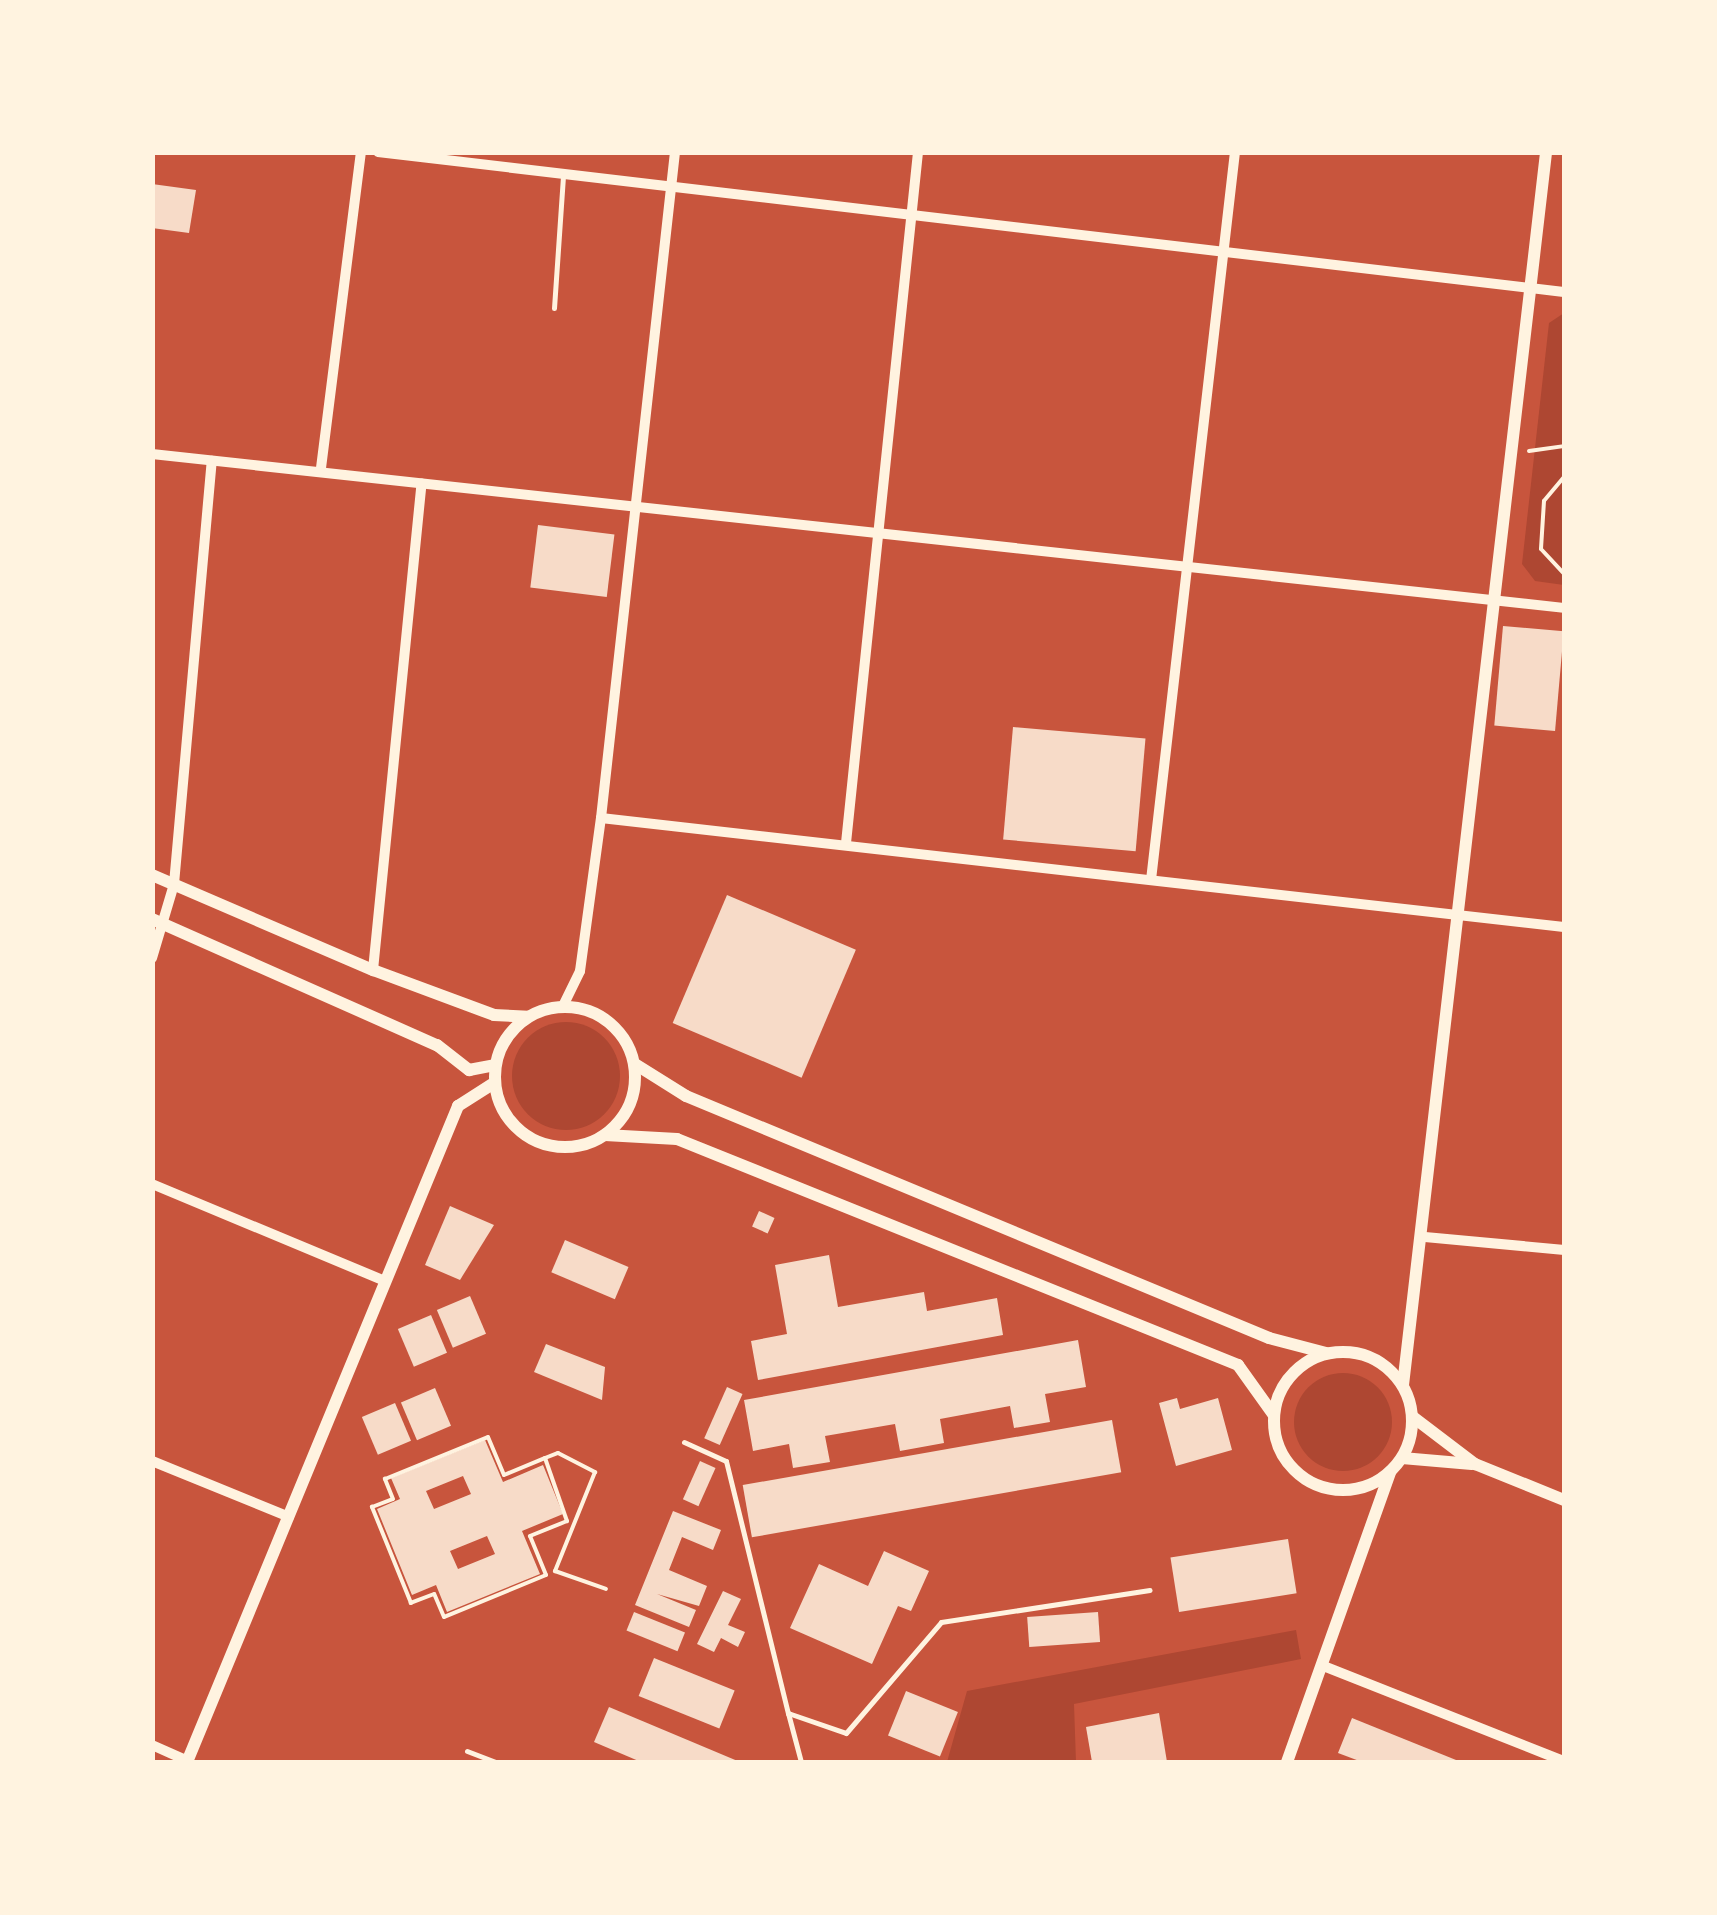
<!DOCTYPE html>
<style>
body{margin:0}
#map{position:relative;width:1717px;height:1915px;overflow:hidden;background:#c8553d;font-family:Commissioner,sans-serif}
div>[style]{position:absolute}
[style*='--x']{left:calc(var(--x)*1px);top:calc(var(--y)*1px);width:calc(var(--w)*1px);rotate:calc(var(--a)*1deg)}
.green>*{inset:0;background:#ae4732}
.round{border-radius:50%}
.building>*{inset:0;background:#f7dbc8;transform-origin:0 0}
.path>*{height:4px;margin:-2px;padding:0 2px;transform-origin:2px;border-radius:2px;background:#fff3e0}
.service>*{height:5px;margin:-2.5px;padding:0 2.5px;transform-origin:2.5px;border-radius:2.5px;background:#fff3e0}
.minor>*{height:10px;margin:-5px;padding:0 5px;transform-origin:5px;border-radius:5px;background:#fff3e0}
.tertiary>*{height:12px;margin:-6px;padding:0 6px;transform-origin:6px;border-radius:6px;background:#fff3e0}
.tertiary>.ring{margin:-6px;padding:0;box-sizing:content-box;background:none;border:12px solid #fff3e0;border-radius:50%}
span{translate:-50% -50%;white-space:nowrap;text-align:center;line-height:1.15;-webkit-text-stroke:10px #fff3e0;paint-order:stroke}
.frame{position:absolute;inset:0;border:155px solid #fff3e0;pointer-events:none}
</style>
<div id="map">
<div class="green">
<i style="clip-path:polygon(1564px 313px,1564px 585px,1535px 581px,1522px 564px,1549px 323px)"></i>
<i class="round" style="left:512px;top:1022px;width:108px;height:108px"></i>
<i class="round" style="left:1294px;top:1373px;width:98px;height:98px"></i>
<i style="clip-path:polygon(1296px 1630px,1301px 1659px,1074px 1704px,1076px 1762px,947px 1762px,967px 1691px)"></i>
</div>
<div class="building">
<i style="clip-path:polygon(152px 184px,196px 190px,189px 233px,152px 228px)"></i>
<i style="left:538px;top:525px;width:77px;height:63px;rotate:7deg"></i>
<i style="left:1503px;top:626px;width:61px;height:100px;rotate:5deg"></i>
<i style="left:1013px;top:727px;width:133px;height:113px;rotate:5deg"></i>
<i style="left:727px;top:895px;width:140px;height:139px;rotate:23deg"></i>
<i style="clip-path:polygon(450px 1206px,494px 1225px,460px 1280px,425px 1265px)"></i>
<i style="left:759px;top:1211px;width:17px;height:17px;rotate:24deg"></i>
<i style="left:565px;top:1240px;width:69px;height:35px;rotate:23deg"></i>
<i style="clip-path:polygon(829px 1255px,838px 1307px,924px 1292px,927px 1311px,997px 1298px,1003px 1335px,758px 1380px,751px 1341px,787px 1334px,775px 1265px)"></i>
<i style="left:470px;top:1296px;width:41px;height:36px;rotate:67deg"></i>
<i style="left:431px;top:1315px;width:41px;height:36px;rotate:67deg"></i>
<i style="clip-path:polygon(1078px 1340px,1086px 1387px,1045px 1394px,1050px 1422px,1014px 1428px,1010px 1406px,940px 1419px,944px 1443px,900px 1451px,895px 1424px,825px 1436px,830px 1462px,793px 1468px,789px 1444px,753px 1451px,744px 1400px)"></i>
<i style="clip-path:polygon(546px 1344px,605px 1367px,602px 1400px,534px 1372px)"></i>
<i style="left:727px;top:1387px;width:17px;height:56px;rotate:24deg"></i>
<i style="left:435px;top:1388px;width:41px;height:37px;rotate:67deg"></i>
<i style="clip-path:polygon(1177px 1398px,1180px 1409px,1218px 1398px,1232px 1450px,1176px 1466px,1159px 1403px)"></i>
<i style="left:395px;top:1403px;width:41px;height:36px;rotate:67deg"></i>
<i style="left:1112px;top:1420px;width:53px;height:375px;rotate:80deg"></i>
<i style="clip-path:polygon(evenodd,485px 1440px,503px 1482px,543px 1465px,563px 1514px,522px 1531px,540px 1574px,447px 1612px,436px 1585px,412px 1595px,377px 1509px,400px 1499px,391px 1478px,485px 1440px,463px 1476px,471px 1494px,434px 1509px,426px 1491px,463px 1476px,485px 1440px,487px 1536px,495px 1554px,458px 1569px,450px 1551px,487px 1536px)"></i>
<i style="left:700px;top:1461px;width:17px;height:42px;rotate:24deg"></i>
<i style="clip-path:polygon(673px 1511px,721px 1530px,713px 1550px,682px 1537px,669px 1570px,707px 1586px,699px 1606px,657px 1594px,696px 1610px,689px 1627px,635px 1605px)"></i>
<i style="left:1288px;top:1539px;width:55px;height:119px;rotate:81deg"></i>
<i style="clip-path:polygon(884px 1551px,929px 1571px,911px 1611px,898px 1606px,872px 1664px,790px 1628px,819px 1564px,868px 1586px)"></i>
<i style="clip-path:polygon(723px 1591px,741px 1599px,728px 1625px,745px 1632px,738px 1647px,721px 1638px,714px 1652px,697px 1644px)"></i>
<i style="left:634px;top:1612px;width:55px;height:20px;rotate:22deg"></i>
<i style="left:1098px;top:1612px;width:30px;height:71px;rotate:86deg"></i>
<i style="left:654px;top:1658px;width:87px;height:41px;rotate:22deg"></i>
<i style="left:906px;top:1691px;width:56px;height:48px;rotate:22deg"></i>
<i style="clip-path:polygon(609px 1707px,740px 1762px,641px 1762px,594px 1742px)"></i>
<i style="clip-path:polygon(1159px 1713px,1167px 1762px,1092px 1762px,1086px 1727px)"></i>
<i style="clip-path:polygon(1352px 1718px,1461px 1762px,1362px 1762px,1338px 1753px)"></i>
</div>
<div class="path">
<i style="--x:1529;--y:451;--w:35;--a:-8"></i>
<i style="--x:1564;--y:477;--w:31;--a:130"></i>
<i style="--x:1544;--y:501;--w:48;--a:93.6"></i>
<i style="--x:1541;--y:549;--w:34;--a:47"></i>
<i style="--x:488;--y:1437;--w:41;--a:67.2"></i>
<i style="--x:504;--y:1475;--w:44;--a:-22.5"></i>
<i style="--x:545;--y:1458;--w:67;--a:70.8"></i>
<i style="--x:567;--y:1521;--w:40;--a:158"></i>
<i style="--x:530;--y:1536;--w:42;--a:67.7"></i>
<i style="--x:546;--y:1575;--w:110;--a:157.6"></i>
<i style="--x:444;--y:1617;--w:25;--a:-113"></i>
<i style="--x:434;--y:1594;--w:25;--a:159"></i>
<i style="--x:411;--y:1603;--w:104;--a:-112.1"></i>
<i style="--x:372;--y:1507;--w:22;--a:-21"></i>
<i style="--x:393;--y:1499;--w:22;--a:-112"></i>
<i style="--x:385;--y:1479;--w:111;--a:-22.2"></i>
<i style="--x:545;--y:1458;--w:14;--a:-21"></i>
<i style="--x:558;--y:1453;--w:42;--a:27.2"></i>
<i style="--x:595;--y:1472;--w:107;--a:112"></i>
<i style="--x:555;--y:1571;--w:54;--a:19.4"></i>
</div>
<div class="service">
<i style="--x:554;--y:308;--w:131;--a:-86.1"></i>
<i style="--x:684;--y:1442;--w:46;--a:24.3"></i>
<i style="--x:726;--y:1461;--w:260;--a:76.2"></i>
<i style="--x:788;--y:1713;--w:61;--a:19"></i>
<i style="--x:846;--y:1733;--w:146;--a:-49.4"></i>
<i style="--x:941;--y:1622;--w:211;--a:-8.7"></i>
<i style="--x:788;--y:1713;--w:51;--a:75.1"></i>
<i style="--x:467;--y:1751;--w:30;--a:21"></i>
</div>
<div class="minor">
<i style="--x:378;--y:152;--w:1194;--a:6.73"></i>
<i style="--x:152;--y:454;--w:1420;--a:6.22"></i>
<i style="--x:321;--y:468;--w:319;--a:-82.8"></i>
<i style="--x:601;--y:818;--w:969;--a:6.46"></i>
<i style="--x:846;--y:843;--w:695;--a:-84.05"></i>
<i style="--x:1151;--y:880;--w:733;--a:-83.42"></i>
<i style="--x:152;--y:958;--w:77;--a:-73.4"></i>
<i style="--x:174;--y:884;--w:425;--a:-84.9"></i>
<i style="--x:373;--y:970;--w:489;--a:-84.3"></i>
<i style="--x:563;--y:1006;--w:39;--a:-64"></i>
<i style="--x:580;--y:971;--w:154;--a:-82.2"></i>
<i style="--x:601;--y:818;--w:670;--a:-83.66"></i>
<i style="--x:152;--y:1184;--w:250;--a:22.6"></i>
<i style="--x:1425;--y:1237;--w:140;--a:5.3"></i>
<i style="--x:152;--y:1461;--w:148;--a:22.2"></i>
<i style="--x:1326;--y:1667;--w:256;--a:21.6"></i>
<i style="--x:152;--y:1745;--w:39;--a:24"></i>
</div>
<div class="tertiary">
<i style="--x:152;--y:875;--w:241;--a:23.3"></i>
<i style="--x:373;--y:970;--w:129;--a:20.4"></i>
<i style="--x:494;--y:1015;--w:34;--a:3"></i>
<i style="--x:152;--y:919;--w:312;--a:23.9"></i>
<i style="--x:437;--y:1045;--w:41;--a:38"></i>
<i style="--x:469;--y:1070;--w:26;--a:-11"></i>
<i class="ring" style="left:495px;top:1007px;width:128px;height:128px"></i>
<i style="--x:635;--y:1064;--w:60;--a:32.1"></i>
<i style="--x:686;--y:1096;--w:631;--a:22.54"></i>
<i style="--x:1269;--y:1338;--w:59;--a:14.7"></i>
<i style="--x:605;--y:1135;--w:72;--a:3.2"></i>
<i style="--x:677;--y:1139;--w:605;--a:21.94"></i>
<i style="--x:1238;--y:1365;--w:60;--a:54.5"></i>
<i class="ring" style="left:1274px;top:1352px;width:126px;height:126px"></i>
<i style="--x:1403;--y:1385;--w:1241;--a:-83.38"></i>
<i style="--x:1413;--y:1417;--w:78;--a:37.2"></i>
<i style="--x:1475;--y:1464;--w:96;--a:22"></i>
<i style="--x:1402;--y:1458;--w:70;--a:4.9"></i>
<i style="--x:187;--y:1762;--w:710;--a:-67.55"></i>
<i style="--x:458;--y:1106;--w:43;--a:-32.6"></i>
<i style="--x:1287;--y:1762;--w:307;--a:-70.4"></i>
</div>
<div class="frame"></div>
</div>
